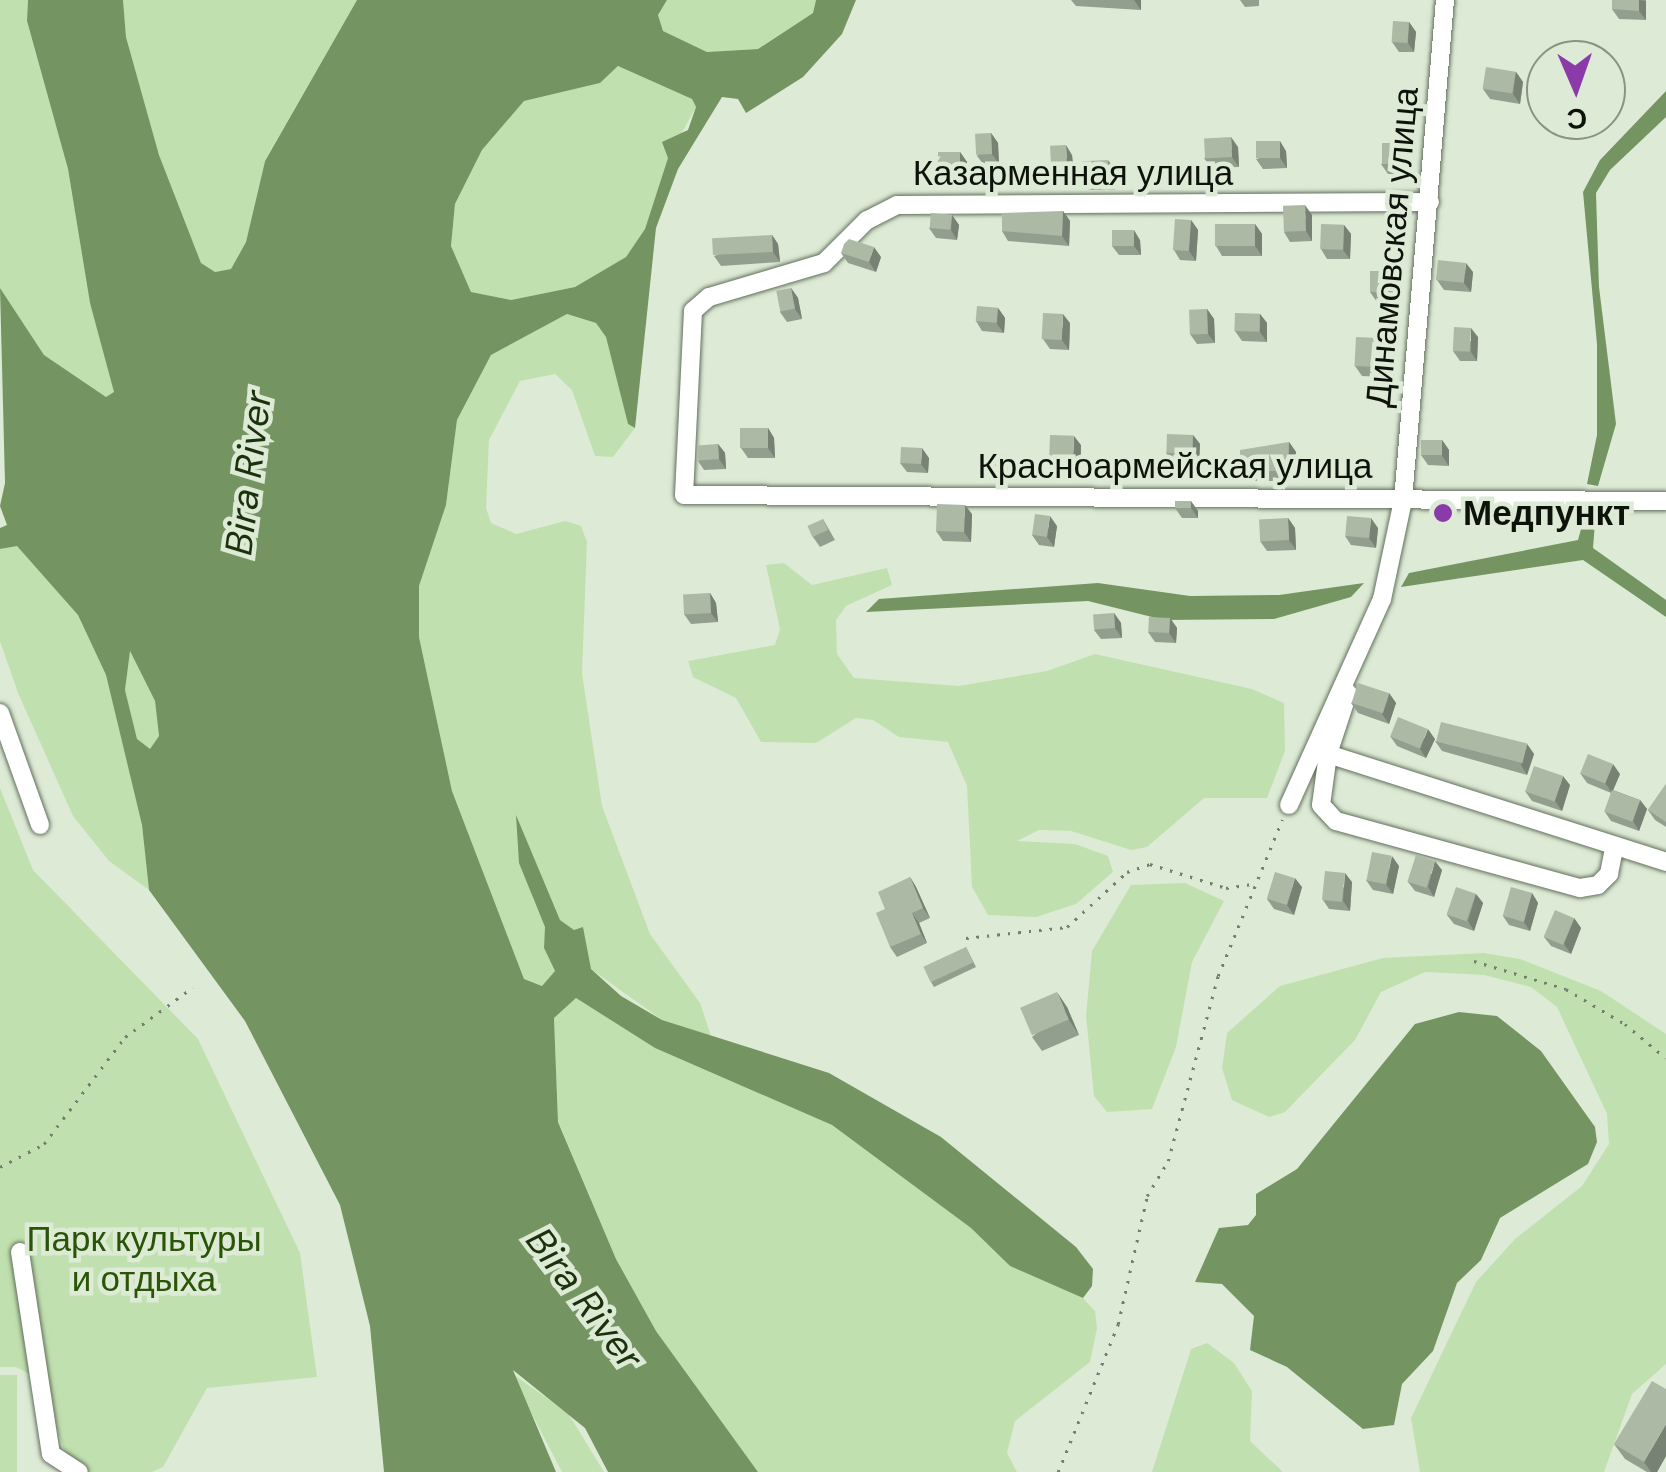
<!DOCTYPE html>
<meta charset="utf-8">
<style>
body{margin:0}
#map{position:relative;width:1666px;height:1472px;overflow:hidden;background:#ddebd6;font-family:"DM Sans",sans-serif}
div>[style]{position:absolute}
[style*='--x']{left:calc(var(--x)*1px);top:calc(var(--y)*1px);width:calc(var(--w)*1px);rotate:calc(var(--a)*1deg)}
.green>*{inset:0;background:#c0e1af;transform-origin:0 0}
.water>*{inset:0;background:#749562}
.path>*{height:2.5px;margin-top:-1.25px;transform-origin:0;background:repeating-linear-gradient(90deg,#747d6f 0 2.5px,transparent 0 10.5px)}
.roads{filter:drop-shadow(0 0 2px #626f5c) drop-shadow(0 0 2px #626f5c)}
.minor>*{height:18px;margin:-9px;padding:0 9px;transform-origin:9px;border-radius:9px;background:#fff}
.wall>*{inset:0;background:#939f8e}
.shaded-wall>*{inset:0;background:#788274}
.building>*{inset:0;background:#abb9a5;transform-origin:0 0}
.dots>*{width:28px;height:28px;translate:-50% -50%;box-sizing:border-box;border:5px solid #ddebd6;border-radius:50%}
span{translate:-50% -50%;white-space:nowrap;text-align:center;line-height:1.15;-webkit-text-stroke:9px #ddebd6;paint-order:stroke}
.street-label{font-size:35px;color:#0d120b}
.poi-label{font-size:35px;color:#0d120b;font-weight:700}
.left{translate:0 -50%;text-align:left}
.park-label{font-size:35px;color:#2a5406}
.water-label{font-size:38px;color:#1a310c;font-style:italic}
.north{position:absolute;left:1526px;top:40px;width:100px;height:100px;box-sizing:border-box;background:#ddebd6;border:2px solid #8a9485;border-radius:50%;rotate:178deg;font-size:28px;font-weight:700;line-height:40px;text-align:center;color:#0d120b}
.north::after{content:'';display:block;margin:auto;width:35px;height:45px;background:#8b3aaa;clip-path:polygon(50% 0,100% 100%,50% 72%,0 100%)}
</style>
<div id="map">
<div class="green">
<i style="clip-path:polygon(0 0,28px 0,27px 22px,68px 169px,90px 303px,113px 379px,114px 393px,106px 397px,44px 355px,0 288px)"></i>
<i style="clip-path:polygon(123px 0,357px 0,265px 160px,246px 242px,231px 269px,215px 272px,201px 263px,159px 155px,126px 37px)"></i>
<i style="clip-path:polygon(667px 0,816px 0,813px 13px,758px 49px,707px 52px,663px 31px,658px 15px)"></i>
<i style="clip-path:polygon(618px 66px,692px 99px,696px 107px,668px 158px,645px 229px,626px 257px,575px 287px,511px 300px,471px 292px,451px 246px,455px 204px,482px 150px,524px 101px,600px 83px)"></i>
<i style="clip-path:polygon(567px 314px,596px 323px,606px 336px,628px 424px,635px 428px,613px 457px,595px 456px,572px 390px,555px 374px,520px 381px,489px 440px,486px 508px,491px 523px,516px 534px,565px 521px,581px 526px,587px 542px,582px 673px,602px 806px,650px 934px,700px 1003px,711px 1036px,662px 1020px,591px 969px,574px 930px,560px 920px,548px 897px,526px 839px,533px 899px,546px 927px,544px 948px,555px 971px,542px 986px,524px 979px,452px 791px,419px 637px,419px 586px,446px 505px,457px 420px,491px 355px)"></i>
<i style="clip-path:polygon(17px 545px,78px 615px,106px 675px,142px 825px,149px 890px,109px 861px,73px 816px,18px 693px,0 641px,0 549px)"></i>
<i style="clip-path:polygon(784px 563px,812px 585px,887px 568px,892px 585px,846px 606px,836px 620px,837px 654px,854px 678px,959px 686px,1047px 671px,1095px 654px,1252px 689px,1284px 703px,1285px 751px,1267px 798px,1204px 798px,1147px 847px,1131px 850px,1071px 831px,1039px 830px,1017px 841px,1075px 844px,1108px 856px,1113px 872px,1076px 904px,1036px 917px,988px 915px,972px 887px,967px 786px,948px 742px,899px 737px,873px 720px,856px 718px,816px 743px,761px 742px,736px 698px,693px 677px,688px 661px,775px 645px,780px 629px,766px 565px)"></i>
<i style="clip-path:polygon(129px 649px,155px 701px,159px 736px,150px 750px,137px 740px,125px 690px)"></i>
<i style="clip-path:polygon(0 788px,33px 870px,198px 1039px,300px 1253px,317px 1377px,207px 1388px,163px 1467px,152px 1472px,72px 1472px,40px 1380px,16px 1367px,0 1367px)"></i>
<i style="clip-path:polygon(1185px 883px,1224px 901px,1192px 962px,1176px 1047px,1152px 1109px,1107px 1112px,1094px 1096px,1086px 1016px,1092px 951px,1131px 885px)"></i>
<i style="clip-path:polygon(1484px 953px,1520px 959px,1601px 991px,1666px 1034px,1666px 1364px,1632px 1394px,1604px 1472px,1420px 1472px,1411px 1418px,1476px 1282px,1515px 1239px,1582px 1186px,1609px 1144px,1607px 1114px,1557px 1007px,1531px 987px,1484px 975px,1425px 972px,1381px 992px,1355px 1040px,1285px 1112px,1269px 1117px,1232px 1100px,1222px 1068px,1227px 1033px,1280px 986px,1383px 958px)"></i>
<i style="clip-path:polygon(576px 998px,655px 1048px,832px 1125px,971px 1228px,1010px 1266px,1083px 1298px,1095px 1311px,1097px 1328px,1090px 1362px,1015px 1421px,1007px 1453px,1017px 1472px,758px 1472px,656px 1331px,616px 1259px,558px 1121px,554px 1018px)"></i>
<i style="clip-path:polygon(1207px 1343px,1234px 1363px,1252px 1391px,1250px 1441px,1283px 1472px,1152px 1472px,1191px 1349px)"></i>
<i style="clip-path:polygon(510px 1372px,568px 1413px,604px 1472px,562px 1472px)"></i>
<i style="left:0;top:1375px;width:17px;height:97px"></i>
</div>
<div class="water">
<i style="clip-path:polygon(evenodd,28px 0,123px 0,126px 37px,159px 155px,201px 263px,215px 272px,231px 269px,246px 242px,265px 161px,357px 0,667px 0,658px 15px,663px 31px,707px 52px,758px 49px,813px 13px,816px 0,856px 0,842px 34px,803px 77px,746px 113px,738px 99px,722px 97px,678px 169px,656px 228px,635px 428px,628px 424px,606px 337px,596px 323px,567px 314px,491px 355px,457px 420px,446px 505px,419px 586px,419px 637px,452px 791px,524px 979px,542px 986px,555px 971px,544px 948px,545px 927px,519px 863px,516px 815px,560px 920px,574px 930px,583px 927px,591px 969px,621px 996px,662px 1020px,829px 1073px,941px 1137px,1076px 1247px,1093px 1269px,1092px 1286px,1083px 1298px,1010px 1266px,971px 1228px,832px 1125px,655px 1048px,576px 998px,554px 1018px,558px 1122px,616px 1259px,656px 1331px,758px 1472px,608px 1472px,585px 1428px,513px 1370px,556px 1472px,384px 1472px,370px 1326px,340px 1205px,245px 1021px,149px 890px,142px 825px,106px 675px,78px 615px,17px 546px,0 549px,0 528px,7px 525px,0 506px,5px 483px,0 288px,44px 355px,106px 397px,114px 392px,90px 303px,68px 169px,27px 21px,28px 0,618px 66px,692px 99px,696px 107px,688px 130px,662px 142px,668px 158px,645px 229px,626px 257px,575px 287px,511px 300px,471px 292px,451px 246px,455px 204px,482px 150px,524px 101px,600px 83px,618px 66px,28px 0,130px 651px,155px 701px,159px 736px,150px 749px,137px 739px,125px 690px,130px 651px)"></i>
<i style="clip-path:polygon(1666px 91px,1666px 117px,1610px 170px,1596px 193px,1599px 287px,1616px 424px,1598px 486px,1587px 484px,1597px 435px,1597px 344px,1583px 192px,1600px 160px)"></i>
<i style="clip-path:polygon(1584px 518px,1595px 523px,1593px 548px,1666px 600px,1666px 617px,1583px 560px,1401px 587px,1409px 573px,1578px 540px)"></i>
<i style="clip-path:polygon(1098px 583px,1190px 596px,1279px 595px,1364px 583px,1351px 597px,1274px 619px,1164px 620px,1088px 601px,866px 612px,879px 599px)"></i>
<i style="clip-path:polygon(1459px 1012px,1497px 1016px,1541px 1051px,1595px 1127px,1597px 1142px,1588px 1164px,1500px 1218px,1481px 1260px,1457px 1283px,1433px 1351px,1402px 1384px,1394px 1425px,1363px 1429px,1287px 1367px,1250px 1350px,1254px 1316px,1222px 1284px,1195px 1282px,1219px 1228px,1248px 1225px,1256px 1215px,1256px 1194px,1297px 1169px,1415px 1024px)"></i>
</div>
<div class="path">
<i style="--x:966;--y:938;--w:102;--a:-6.2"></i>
<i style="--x:1067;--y:927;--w:81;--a:-42.5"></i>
<i style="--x:1127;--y:872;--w:24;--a:-19"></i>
<i style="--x:1150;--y:864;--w:80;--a:17.5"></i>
<i style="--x:1226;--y:888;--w:26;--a:-9"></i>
<i style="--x:1474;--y:961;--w:96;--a:16.9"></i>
<i style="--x:1566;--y:989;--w:69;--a:30.7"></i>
<i style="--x:1625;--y:1024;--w:53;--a:39.7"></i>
<i style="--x:0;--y:1167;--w:50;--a:-27.6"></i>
<i style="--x:44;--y:1144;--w:134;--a:-52.9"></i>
<i style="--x:125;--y:1037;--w:84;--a:-36.3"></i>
<i style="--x:1058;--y:1472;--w:160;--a:-67.9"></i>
<i style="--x:1118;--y:1324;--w:131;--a:-77.2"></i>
<i style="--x:1147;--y:1196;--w:41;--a:-59"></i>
<i style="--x:1168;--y:1161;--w:192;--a:-74.9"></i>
<i style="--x:1218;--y:976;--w:169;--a:-67.7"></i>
</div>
<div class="roads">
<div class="minor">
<i style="--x:1430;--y:202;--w:533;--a:179.68"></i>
<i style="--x:897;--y:205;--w:34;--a:153"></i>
<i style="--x:867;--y:220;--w:61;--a:135"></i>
<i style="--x:824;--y:263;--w:120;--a:163.5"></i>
<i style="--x:709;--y:297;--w:21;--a:139"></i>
<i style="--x:693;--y:311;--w:184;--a:92.8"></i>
<i style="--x:684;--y:495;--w:982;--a:0.35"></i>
<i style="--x:1348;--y:693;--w:64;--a:108.2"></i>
<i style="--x:1328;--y:754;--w:355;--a:17.7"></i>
<i style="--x:0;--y:713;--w:119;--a:70.3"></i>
<i style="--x:1328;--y:754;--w:51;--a:97.8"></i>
<i style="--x:1321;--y:805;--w:22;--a:47"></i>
<i style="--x:1336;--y:821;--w:253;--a:15.4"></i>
<i style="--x:1580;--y:888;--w:18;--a:-9"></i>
<i style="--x:1598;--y:885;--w:16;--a:-45"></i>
<i style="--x:1609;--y:874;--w:26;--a:-79"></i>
<i style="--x:1289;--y:805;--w:226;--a:-65.7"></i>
<i style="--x:1382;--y:599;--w:101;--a:-78"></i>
<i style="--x:1403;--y:500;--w:502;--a:-85.2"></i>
<i style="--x:20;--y:1252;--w:204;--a:81.3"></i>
<i style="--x:51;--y:1454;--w:33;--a:33"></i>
</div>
</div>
<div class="wall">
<i style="clip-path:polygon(1071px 0,1141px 0,1141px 10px,1076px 6px)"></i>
<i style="clip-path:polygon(1240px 0,1259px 0,1259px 6px,1245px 7px)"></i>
<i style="clip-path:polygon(1612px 0,1646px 0,1646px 20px,1619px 19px,1612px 9px)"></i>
<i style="clip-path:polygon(1409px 22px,1416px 32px,1414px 52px,1399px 52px,1392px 42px)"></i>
<i style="clip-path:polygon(1516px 72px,1523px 82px,1520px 104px,1490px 99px,1483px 89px)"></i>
<i style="clip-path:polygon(991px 133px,998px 143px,999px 164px,984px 165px,977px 156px)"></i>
<i style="clip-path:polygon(1238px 147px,1239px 167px,1211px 168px,1204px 158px)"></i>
<i style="clip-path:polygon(1286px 151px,1287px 168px,1263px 169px,1256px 159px)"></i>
<i style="clip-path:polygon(960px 152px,967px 162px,967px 177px,946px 178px,939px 168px)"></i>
<i style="clip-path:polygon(1405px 153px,1404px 174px,1388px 174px,1381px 164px)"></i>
<i style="clip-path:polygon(1072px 155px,1074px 176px,1058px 177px,1051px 167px)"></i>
<i style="clip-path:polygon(1115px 170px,1115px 190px,1089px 190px,1082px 181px)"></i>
<i style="clip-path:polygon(1063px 211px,1070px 221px,1069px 246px,1008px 241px,1002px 231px)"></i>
<i style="clip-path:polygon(952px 215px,959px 225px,957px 240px,936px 238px,929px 228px)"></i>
<i style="clip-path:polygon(1312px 215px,1312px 241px,1290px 242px,1284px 232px)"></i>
<i style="clip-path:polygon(1191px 220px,1198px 230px,1196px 261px,1180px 260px,1174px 250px)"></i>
<i style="clip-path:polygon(1255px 224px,1262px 234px,1262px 256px,1222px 256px,1216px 246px)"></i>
<i style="clip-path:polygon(1344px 225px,1351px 234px,1350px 259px,1327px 259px,1321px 249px)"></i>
<i style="clip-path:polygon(772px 235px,778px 244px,780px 262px,721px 266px,714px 256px)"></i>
<i style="clip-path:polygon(1140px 240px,1141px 255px,1119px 255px,1112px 246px)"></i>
<i style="clip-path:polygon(841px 253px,881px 257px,876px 272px,848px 263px)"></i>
<i style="clip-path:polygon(1473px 272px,1471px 292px,1444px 290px,1437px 280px)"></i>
<i style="clip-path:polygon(1393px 281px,1393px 302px,1377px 302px,1370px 292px)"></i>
<i style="clip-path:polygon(791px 288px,798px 298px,802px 319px,787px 322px,780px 312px)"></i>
<i style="clip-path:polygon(998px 308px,1005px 318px,1004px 333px,982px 331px,976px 321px)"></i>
<i style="clip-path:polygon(1207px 309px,1214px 319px,1215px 343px,1197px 344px,1190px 334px)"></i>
<i style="clip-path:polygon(1260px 314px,1267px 323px,1267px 342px,1242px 341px,1235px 331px)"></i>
<i style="clip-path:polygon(1070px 323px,1069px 350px,1050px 349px,1043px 339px)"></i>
<i style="clip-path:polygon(1478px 337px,1477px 361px,1460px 361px,1453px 351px)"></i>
<i style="clip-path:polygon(1384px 347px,1383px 377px,1362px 376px,1355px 366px)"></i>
<i style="clip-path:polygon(768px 428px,774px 438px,775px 458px,748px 458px,741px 448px)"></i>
<i style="clip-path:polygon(1193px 435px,1200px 444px,1199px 464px,1173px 463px,1166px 453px)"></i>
<i style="clip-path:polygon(1442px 440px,1449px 450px,1449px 466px,1428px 465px,1421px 455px)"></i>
<i style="clip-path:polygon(1289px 442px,1296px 452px,1295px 481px,1247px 481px,1240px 471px)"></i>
<i style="clip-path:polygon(718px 444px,725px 453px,726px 469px,704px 470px,698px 461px)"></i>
<i style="clip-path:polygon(1081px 445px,1080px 478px,1057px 477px,1050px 467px)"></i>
<i style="clip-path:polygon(1010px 455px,1017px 464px,1017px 480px,995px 479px,988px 470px)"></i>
<i style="clip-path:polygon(929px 458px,928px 473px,907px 472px,900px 463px)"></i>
<i style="clip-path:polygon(1175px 501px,1198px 511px,1198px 518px,1182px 518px,1175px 508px)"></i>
<i style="clip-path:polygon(972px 514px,971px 542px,943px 541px,936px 531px)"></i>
<i style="clip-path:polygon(1288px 518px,1295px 528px,1296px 550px,1267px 551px,1260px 541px)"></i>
<i style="clip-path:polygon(823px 519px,835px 540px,820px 547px,813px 537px)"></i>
<i style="clip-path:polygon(1057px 526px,1054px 547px,1039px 545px,1032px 535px)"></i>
<i style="clip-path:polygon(1378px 528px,1376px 548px,1351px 545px,1345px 536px)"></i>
<i style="clip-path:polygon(710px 593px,716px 603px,718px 622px,691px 624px,684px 614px)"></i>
<i style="clip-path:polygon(1114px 613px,1121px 623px,1122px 638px,1101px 639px,1094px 630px)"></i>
<i style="clip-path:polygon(1170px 618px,1177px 628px,1176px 643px,1155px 642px,1148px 632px)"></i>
<i style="clip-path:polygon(1389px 693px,1396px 703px,1389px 724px,1358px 713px,1351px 703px)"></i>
<i style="clip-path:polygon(1390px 736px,1435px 739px,1426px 758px,1397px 746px)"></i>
<i style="clip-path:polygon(1435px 741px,1527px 744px,1534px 754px,1527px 775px,1442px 751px)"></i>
<i style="clip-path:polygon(1580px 773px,1620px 774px,1613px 790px,1640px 800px,1647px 809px,1639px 831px,1611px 821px,1605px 812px,1611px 793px,1587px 783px)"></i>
<i style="clip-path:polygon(1666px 784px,1666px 827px,1655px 820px,1648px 810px)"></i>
<i style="clip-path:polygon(1570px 785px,1562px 811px,1532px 801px,1525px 791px)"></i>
<i style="clip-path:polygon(1399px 866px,1393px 894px,1373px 890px,1366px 880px)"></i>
<i style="clip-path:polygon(1442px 870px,1434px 897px,1415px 891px,1408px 882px)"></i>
<i style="clip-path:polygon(910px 877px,916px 887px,930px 918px,919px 923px,927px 943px,897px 957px,890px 947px,885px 909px)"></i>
<i style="clip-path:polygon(1352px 882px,1350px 911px,1329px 909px,1323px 900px)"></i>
<i style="clip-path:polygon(1302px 887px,1294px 915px,1274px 909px,1267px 899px)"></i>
<i style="clip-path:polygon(1532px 893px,1538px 903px,1530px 931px,1509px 925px,1503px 916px)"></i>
<i style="clip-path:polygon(1476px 894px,1483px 903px,1474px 931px,1454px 924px,1447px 915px)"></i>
<i style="clip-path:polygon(1574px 918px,1581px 928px,1571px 954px,1551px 946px,1544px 937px)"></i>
<i style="clip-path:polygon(966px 947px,976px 967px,934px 987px,931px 982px)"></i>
<i style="clip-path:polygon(1067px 1007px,1079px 1035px,1042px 1051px,1032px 1037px)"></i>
<i style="clip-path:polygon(1614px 1444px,1666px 1456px,1657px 1472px,1647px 1472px,1625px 1459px)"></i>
</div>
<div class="shaded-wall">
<i style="clip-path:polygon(1134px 0,1141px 0,1141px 10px)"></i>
<i style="clip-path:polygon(1639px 0,1646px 1px,1646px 20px,1639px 11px)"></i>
<i style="clip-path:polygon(1409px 22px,1416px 32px,1414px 52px,1408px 43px)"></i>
<i style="clip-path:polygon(1516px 72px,1523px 82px,1520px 104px,1513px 94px)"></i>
<i style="clip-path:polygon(991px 133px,998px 143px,999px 164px,992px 154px)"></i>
<i style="clip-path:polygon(1231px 137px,1238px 147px,1239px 167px,1232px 157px)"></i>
<i style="clip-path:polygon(1280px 141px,1286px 151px,1287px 168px,1280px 158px)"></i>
<i style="clip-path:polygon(1398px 143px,1405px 153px,1404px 174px,1397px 164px)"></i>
<i style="clip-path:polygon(1066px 145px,1072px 155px,1074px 176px,1067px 166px)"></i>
<i style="clip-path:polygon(960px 152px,967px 162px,967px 177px,960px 168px)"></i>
<i style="clip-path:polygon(1108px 160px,1115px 170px,1115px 190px,1109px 180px)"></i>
<i style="clip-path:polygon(1305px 205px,1312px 215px,1312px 241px,1306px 231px)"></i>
<i style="clip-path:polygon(1063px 211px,1070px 221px,1069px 246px,1062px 236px)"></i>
<i style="clip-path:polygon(952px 215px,959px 225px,957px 240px,951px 230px)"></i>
<i style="clip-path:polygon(1191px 220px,1198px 230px,1196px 261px,1189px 251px)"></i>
<i style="clip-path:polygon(1255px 224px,1262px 234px,1262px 256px,1255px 246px)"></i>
<i style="clip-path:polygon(1344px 225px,1351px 234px,1350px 259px,1343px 250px)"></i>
<i style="clip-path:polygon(1134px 230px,1140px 240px,1141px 255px,1134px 246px)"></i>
<i style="clip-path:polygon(772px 235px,778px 244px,780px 262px,773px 252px)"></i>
<i style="clip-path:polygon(874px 247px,881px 257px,876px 272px,869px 262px)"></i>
<i style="clip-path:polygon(1466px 263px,1473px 272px,1471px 292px,1464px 283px)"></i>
<i style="clip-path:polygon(1386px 271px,1393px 281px,1393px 302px,1386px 292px)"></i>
<i style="clip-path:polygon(791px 288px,798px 298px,802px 319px,795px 309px)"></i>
<i style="clip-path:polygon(998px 308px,1005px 318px,1004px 333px,997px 324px)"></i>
<i style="clip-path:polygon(1207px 309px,1214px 319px,1215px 343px,1208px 334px)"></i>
<i style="clip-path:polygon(1063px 314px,1070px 323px,1069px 350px,1062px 340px)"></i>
<i style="clip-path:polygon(1260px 314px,1267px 323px,1267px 342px,1260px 332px)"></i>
<i style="clip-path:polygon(1471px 328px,1478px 337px,1477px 361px,1471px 352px)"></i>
<i style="clip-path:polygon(1377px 338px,1384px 347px,1383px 377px,1376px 367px)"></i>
<i style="clip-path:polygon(768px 428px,774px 438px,775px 458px,768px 448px)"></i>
<i style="clip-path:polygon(1193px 435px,1200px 444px,1199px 464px,1192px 454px)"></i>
<i style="clip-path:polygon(1074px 436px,1081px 445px,1080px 478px,1073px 468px)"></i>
<i style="clip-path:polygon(1442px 440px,1449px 450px,1449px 466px,1442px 456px)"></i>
<i style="clip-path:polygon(1289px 442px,1296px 452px,1295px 481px,1288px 471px)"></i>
<i style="clip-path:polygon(718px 444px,725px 453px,726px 469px,719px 459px)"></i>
<i style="clip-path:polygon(922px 448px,929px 458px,928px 473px,921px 464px)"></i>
<i style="clip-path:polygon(1010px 455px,1017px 464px,1017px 480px,1010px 470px)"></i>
<i style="clip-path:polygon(1191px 501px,1198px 511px,1198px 518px,1191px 508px)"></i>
<i style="clip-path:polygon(965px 505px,972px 514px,971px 542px,964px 532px)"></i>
<i style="clip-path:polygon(1050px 516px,1057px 526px,1054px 547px,1047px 537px)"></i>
<i style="clip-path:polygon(1288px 518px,1295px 528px,1296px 550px,1289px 540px)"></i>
<i style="clip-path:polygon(1371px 518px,1378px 528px,1376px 548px,1369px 538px)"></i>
<i style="clip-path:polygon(710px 593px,716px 603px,718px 622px,711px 613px)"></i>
<i style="clip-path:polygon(1114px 613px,1121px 623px,1122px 638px,1115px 628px)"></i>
<i style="clip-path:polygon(1170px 618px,1177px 628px,1176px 643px,1169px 633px)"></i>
<i style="clip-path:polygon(1389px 693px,1396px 703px,1389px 724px,1382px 714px)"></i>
<i style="clip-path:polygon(1428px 729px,1435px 739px,1426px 758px,1420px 749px)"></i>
<i style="clip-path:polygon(1527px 744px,1534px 754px,1527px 775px,1521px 765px)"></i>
<i style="clip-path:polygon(1613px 764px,1620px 774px,1612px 793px,1605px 783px)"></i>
<i style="clip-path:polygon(1563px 776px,1570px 785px,1562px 811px,1555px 801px)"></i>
<i style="clip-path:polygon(1640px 800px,1647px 809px,1639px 831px,1633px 821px)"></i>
<i style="clip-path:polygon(1392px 856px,1399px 866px,1393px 894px,1386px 884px)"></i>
<i style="clip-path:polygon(1435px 861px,1442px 870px,1434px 897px,1428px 887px)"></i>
<i style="clip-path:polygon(1345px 873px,1352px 882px,1350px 911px,1343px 901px)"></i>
<i style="clip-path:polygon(910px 877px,916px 887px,930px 918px,923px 908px)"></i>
<i style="clip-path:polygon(1295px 878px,1302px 887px,1294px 915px,1287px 905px)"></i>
<i style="clip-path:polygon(1532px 893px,1538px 903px,1530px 931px,1523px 921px)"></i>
<i style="clip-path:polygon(1476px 894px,1483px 903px,1474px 931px,1468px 921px)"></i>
<i style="clip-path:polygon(912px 913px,919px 923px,927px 943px,921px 934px)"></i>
<i style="clip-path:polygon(1574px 918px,1581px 928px,1571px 954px,1564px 944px)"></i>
<i style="clip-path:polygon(1057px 992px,1067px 1007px,1079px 1035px,1069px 1020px)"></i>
<i style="clip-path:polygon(1666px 1424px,1666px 1456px,1657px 1472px,1651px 1472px,1644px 1462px)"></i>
</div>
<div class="building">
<i style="clip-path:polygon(1612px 0,1639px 0,1639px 11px,1612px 9px)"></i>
<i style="left:1393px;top:21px;width:16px;height:21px;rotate:4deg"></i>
<i style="left:1486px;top:67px;width:30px;height:22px;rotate:9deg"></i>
<i style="left:991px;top:133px;width:21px;height:16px;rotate:87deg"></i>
<i style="left:1231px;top:137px;width:20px;height:27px;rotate:87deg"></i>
<i style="left:1280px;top:141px;width:17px;height:24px;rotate:90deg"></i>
<i style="left:1382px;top:143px;width:16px;height:21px"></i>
<i style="left:1066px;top:145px;width:21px;height:16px;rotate:87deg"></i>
<i style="left:938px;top:152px;width:22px;height:16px"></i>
<i style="left:1108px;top:160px;width:20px;height:26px;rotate:87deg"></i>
<i style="left:1305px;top:205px;width:26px;height:22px;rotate:88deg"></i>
<i style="clip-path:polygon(1063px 211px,1062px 236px,1002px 231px,1002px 213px)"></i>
<i style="left:931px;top:213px;width:21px;height:15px;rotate:5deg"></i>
<i style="left:1175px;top:219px;width:16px;height:31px;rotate:4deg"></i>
<i style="left:1255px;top:224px;width:22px;height:40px;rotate:90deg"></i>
<i style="left:1321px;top:224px;width:23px;height:25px;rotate:2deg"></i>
<i style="left:1112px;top:230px;width:22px;height:16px"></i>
<i style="left:772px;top:235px;width:17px;height:60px;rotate:87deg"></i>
<i style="clip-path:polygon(849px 239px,874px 247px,869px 262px,841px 253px,844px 244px)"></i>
<i style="left:1438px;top:260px;width:28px;height:20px;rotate:6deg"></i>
<i style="left:1370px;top:271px;width:16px;height:21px"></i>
<i style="left:791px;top:288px;width:21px;height:15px;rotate:79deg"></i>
<i style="left:977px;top:306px;width:21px;height:15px;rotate:5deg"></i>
<i style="left:1207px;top:309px;width:25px;height:18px;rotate:88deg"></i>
<i style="left:1043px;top:313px;width:20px;height:26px;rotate:3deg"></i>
<i style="left:1235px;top:313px;width:25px;height:18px;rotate:2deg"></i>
<i style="left:1454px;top:327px;width:17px;height:24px;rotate:3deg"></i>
<i style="left:1356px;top:337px;width:21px;height:29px;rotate:3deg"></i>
<i style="left:740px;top:428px;width:28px;height:20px"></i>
<i style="left:1167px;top:434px;width:26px;height:19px;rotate:2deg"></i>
<i style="left:1050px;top:435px;width:24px;height:32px;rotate:2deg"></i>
<i style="left:1421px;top:440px;width:21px;height:15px"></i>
<i style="clip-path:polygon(1289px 442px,1288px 471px,1240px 471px,1240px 450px)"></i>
<i style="left:718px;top:444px;width:15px;height:21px;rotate:86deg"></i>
<i style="left:901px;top:447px;width:21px;height:16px;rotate:3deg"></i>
<i style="left:989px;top:454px;width:21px;height:16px;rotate:3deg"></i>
<i style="left:1175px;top:501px;width:16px;height:7px"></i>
<i style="left:937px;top:504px;width:28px;height:27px;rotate:2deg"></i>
<i style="left:1035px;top:514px;width:15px;height:21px;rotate:8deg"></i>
<i style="left:1347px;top:516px;width:24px;height:20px;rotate:5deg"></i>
<i style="left:1288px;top:518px;width:22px;height:29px;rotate:87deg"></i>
<i style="left:823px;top:519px;width:12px;height:17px;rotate:66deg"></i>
<i style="left:710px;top:593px;width:20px;height:27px;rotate:87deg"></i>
<i style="left:1114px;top:613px;width:15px;height:21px;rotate:86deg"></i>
<i style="left:1149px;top:617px;width:21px;height:15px;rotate:3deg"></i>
<i style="left:1358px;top:683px;width:33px;height:21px;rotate:18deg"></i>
<i style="left:1398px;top:717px;width:32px;height:21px;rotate:22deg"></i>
<i style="left:1441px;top:722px;width:89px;height:20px;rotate:14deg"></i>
<i style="left:1588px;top:754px;width:27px;height:21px;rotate:22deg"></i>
<i style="left:1534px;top:766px;width:31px;height:27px;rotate:19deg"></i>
<i style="clip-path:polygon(1666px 784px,1666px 822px,1648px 810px)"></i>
<i style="left:1612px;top:790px;width:30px;height:23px;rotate:20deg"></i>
<i style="left:1372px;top:852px;width:20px;height:29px;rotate:11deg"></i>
<i style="left:1416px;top:855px;width:20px;height:28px;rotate:18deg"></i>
<i style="left:1325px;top:871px;width:20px;height:29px;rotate:6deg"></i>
<i style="left:1275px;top:872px;width:21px;height:28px;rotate:17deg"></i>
<i style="clip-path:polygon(910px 877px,923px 908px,912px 913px,921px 934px,890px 947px,876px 913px,885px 909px,878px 892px)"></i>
<i style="left:1456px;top:887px;width:21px;height:29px;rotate:19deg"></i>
<i style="left:1511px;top:887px;width:22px;height:30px;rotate:16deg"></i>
<i style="left:1555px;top:910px;width:21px;height:29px;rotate:23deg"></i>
<i style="left:966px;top:947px;width:17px;height:47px;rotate:65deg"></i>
<i style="left:1057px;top:992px;width:30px;height:40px;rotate:67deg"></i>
<i style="clip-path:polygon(1652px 1381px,1666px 1389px,1666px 1424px,1644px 1462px,1614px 1444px)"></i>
</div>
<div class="dots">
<i style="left:1443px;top:513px;background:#8b3aaa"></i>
</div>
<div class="street-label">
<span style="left:1073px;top:173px">Казарменная улица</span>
<span style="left:1392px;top:247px;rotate:-85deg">Динамовская улица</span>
<span style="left:1175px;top:466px">Красноармейская улица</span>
</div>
<div class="poi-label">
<span class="left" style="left:1463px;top:513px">Медпункт</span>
</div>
<div class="park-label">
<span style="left:144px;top:1259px">Парк культуры<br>и отдыха</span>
</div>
<div class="water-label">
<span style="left:249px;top:473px;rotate:-83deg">Bira River</span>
<span style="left:584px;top:1299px;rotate:53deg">Bira River</span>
</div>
<div class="north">С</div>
</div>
